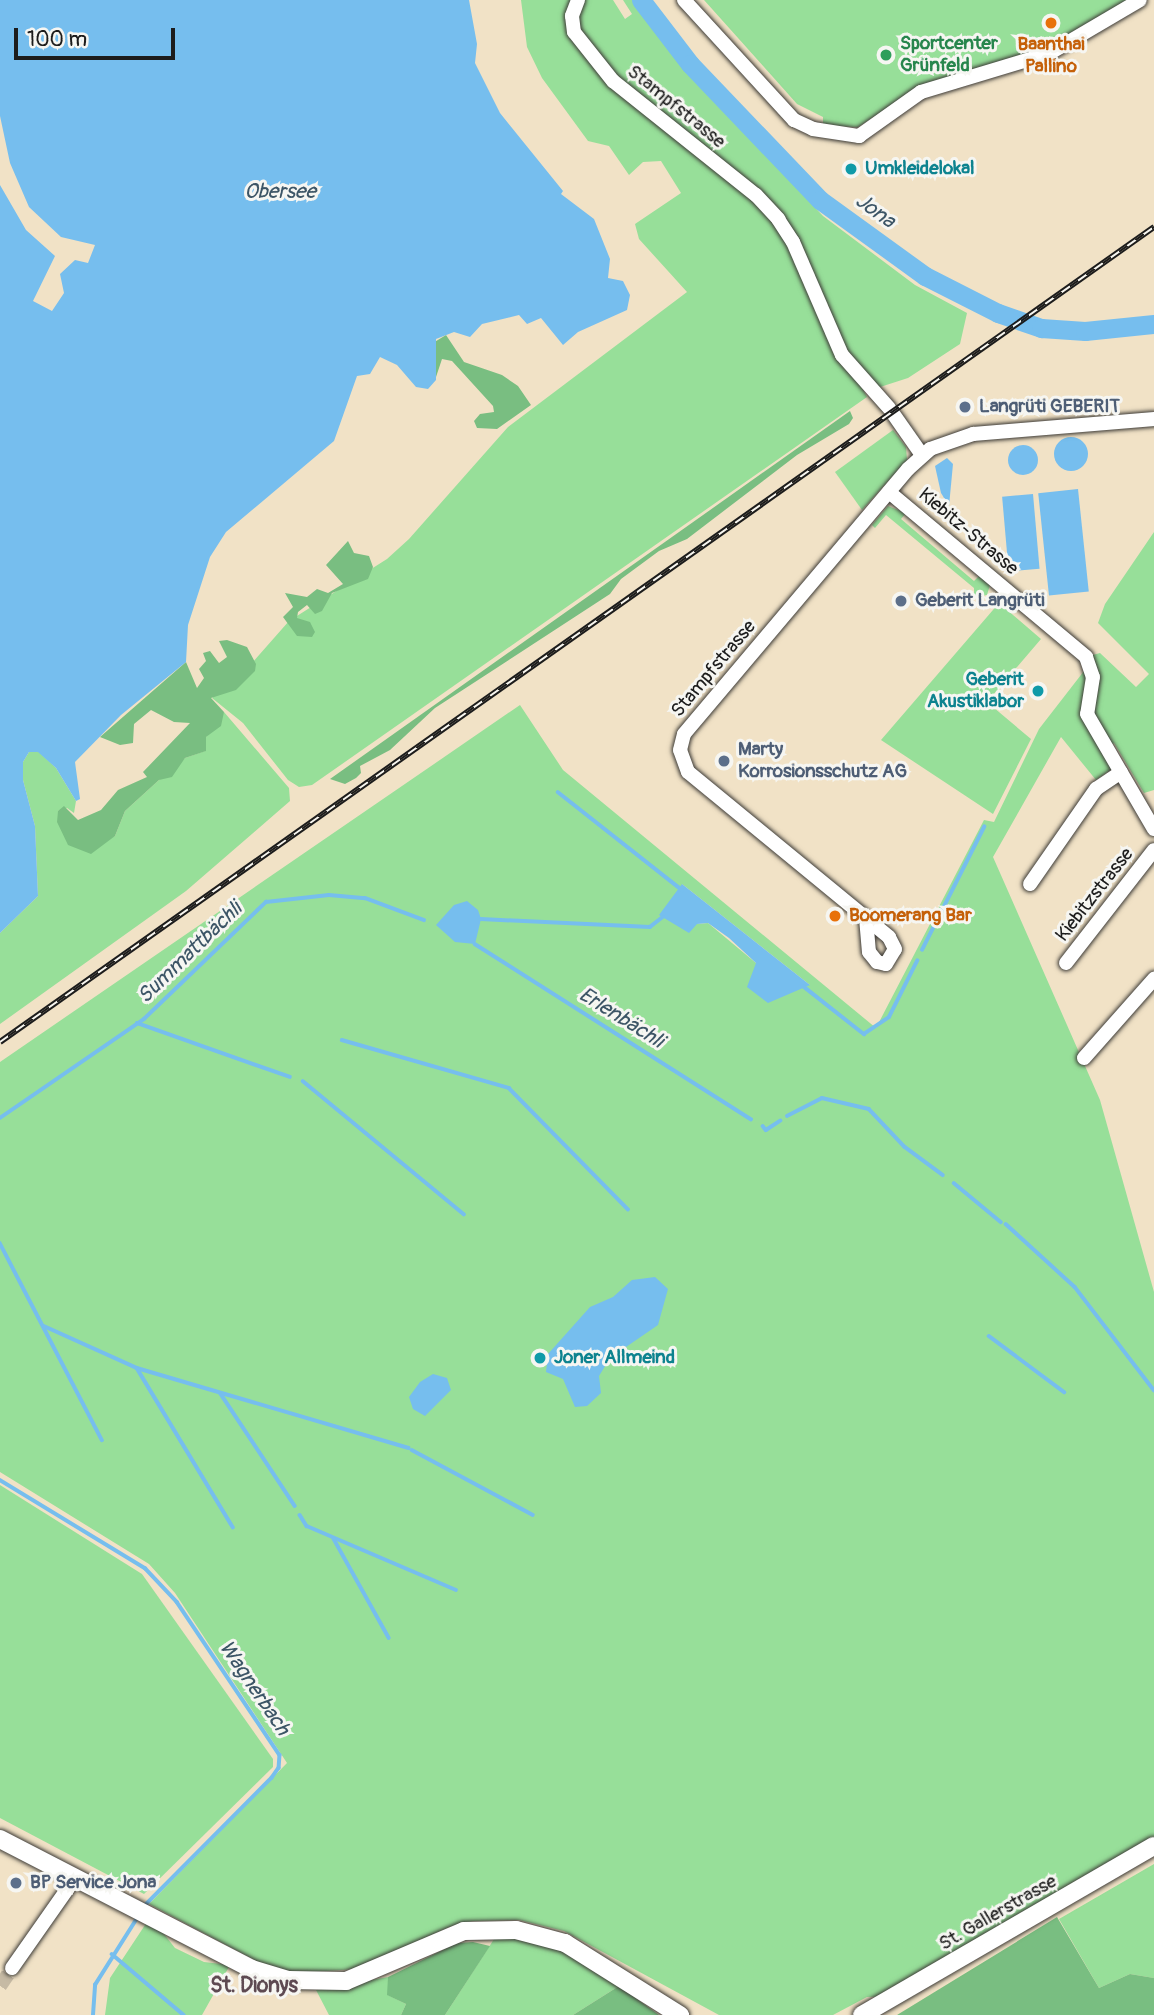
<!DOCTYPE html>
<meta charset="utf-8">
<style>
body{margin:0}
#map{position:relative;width:1154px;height:2015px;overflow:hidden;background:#f1e2c6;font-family:Pangolin,sans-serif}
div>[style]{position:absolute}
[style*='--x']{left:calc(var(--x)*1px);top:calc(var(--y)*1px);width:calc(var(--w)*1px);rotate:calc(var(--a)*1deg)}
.green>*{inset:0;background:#97df99}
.forest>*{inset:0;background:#79be81}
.water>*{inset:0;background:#76beee;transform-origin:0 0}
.round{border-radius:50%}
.stream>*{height:3.5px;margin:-1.75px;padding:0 1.75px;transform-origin:1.75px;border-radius:1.75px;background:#76beee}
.river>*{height:19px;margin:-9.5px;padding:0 9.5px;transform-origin:9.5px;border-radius:9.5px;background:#76beee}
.minor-tunnel>*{height:14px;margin-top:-7px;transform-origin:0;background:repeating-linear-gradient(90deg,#c6baa4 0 14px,transparent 0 21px)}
.roads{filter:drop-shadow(0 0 2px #3c3a36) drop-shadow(0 0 2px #3c3a36)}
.minor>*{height:14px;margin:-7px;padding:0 7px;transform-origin:7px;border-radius:7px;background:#fff}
.major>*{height:18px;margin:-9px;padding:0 9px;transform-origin:9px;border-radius:9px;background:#fff}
.rail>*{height:6px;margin-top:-3px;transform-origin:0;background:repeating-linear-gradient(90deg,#f6f6f2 0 10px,#1c1c1c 0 20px);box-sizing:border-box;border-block:2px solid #1c1c1c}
.dots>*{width:19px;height:19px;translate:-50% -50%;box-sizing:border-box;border:4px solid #f6f6f2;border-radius:50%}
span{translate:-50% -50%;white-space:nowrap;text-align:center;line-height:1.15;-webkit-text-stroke:6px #f6f6f2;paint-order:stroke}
.leisure-label{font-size:19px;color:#27864d;font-weight:700}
.left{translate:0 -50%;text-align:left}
.food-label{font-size:19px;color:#c56008;font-weight:700}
.street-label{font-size:19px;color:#1c1c1c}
.culture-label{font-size:19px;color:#0d838f;font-weight:700}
.right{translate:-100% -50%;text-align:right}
.service-label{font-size:19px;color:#4e5e75;font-weight:700}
.water-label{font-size:21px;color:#3c5566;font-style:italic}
.neighbourhood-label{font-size:21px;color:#5e4a52;font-weight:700}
.scale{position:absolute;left:14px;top:28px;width:161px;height:32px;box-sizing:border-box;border:4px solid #1c1c1c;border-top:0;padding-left:9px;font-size:21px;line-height:24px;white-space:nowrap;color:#1c1c1c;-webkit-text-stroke:5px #f6f6f2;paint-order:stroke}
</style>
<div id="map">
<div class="green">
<i style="clip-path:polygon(521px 0,573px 0,570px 36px,756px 202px,781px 231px,867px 397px,312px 785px,299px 787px,288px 780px,243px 723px,212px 698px,245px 671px,289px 621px,387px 559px,409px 539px,508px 427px,687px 292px,639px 239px,635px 224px,681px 193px,661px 161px,643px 162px,629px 175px,609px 146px,588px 141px,542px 78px,527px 47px)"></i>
<i style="clip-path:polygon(583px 0,613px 0,625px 19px,632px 14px,623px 0,633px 0,715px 101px,823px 216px,915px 285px,967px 313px,960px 344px,908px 378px,877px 388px,848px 355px,787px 224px,629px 91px,580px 34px,578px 17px)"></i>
<i style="clip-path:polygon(704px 0,1133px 0,1054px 46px,925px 84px,858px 127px,823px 126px,823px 117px,797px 104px)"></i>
<i style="clip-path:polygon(893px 430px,906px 447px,907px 460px,862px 510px,835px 472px)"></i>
<i style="clip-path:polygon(888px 506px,906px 513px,901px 519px,974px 581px,980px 575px,990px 585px,987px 595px,974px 597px,974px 588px,886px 515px,875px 528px,872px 525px)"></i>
<i style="clip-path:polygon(evenodd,1154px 532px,1154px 790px,1144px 793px,1114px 743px,1103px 751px,1113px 768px,1096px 780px,1061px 737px,993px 857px,1100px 1100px,1154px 1292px,1154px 1846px,896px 1996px,867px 1997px,833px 2015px,719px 2015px,564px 1931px,519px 1920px,473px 1921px,447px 1928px,357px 1969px,296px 1973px,264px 1965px,149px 1904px,287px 1763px,175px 1593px,149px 1564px,0 1472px,0 1062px,520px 705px,563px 770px,876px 1028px,984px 820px,994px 822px,1039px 729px,1084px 671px,1086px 657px,1100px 653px,1136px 687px,1149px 674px,1098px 623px,1105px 604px,1154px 532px,682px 884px,810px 985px,756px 963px,708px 923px,697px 924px,682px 884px)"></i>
<i style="clip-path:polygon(999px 603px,1041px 639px,987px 702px,1031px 739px,993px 814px,881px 740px)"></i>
<i style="clip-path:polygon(224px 712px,289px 788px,290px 801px,186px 891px,0 1024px,0 933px,38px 896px,35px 826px,23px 780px,23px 762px,29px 752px,38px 751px,56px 768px,76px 801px,74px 813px,67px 808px,58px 811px,108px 839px,115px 836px,125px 811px,159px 780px,185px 758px,205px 751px,206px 737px)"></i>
<i style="clip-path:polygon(0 1485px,142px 1574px,273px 1759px,273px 1767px,144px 1894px,0 1818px)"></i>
<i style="clip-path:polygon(1154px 1864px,1154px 1978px,1130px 1974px,1099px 1988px,1059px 1919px)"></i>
<i style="clip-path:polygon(147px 1922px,157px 1925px,175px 1948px,204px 1962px,230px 1965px,202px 2015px,105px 2015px,110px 1978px)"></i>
<i style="clip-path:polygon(496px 1936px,558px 1946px,619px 1986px,573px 2015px,445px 2015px)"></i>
<i style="clip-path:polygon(388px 1977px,388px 1995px,406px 2004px,401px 2015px,329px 2015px,316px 1990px)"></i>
</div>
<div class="forest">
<i style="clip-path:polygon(446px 335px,464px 362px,502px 375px,518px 386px,531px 405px,497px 429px,477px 428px,474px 421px,480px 414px,494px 412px,493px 406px,452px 361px,442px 359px,436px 377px,433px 343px)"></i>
<i style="clip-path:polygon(850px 411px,853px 418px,849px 424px,797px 455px,687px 539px,659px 551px,621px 579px,610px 594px,435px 708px,390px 750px,360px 766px,361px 773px,356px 778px,345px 784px,330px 779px)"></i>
<i style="clip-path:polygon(348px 541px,354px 553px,369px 556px,373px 567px,368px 579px,332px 593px,322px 611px,315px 614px,307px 605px,298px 612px,297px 618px,310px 622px,315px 632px,312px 637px,297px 636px,283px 617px,293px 607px,285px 593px,307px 597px,317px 589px,328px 593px,343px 584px,326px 565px)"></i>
<i style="clip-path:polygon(227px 640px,247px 647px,256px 664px,255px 671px,236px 690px,211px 698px,224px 712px,221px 726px,206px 737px,206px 751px,185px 758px,172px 777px,159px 780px,125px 811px,115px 836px,91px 854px,68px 845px,57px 822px,58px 811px,64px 806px,78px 820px,101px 810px,118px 790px,147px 777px,143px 772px,190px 723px,174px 722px,151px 710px,134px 724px,133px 743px,120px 745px,100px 737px,186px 662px,197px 688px,204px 678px,199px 669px,206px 661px,203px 653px,210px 651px,219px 663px,227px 657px,219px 641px)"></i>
<i style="clip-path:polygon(1057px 1917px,1099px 1988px,1130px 1974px,1154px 1978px,1154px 2015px,897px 2015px)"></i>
<i style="clip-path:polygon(473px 1942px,490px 1946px,445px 2015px,401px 2015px,406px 2004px,387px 1995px,388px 1977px,457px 1943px)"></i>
<i style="clip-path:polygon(619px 1986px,659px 2015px,573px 2015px)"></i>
</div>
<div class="water">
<i style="clip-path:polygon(0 0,469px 0,477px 44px,475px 63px,500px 113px,563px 191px,561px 194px,594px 219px,610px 259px,608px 278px,623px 281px,630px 295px,627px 310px,578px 332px,563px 345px,541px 318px,527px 324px,519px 315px,482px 324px,470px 337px,454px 332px,436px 339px,436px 380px,428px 389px,416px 387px,397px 365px,380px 357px,370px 374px,357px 376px,334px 441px,226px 532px,210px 557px,188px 625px,186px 662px,121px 715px,75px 762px,80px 799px,76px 801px,56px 768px,38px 752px,29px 752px,23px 762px,23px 780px,35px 826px,38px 896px,0 933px,0 185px,26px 230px,55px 256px,33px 301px,52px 311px,64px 293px,60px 274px,75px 260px,88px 263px,95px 245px,61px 237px,29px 207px,10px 163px,0 116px)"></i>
<i class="round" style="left:1054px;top:437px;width:34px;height:34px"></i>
<i class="round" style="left:1008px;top:445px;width:30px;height:30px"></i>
<i style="clip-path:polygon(947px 458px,953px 464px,949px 506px,941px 493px,935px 466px)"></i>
<i style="left:1078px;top:489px;width:103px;height:40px;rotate:84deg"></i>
<i style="left:1033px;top:494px;width:75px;height:31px;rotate:85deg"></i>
<i style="clip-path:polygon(682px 884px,810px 985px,768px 1003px,747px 987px,756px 963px,729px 938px,708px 923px,697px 924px,689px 933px,659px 915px)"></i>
<i style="clip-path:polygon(467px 901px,478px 910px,481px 919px,475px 944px,455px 942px,436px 925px,454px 905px)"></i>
<i style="clip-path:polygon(655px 1277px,668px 1289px,658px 1325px,610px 1358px,599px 1376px,601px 1393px,587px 1406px,575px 1407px,563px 1379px,546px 1372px,548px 1354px,590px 1307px,613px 1297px,632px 1280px)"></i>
<i style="clip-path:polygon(433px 1374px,447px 1378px,451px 1390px,425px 1416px,413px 1409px,409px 1397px,420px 1382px)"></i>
</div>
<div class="stream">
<i style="--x:558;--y:792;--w:158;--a:38.3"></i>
<i style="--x:481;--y:919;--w:169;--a:2.7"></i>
<i style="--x:650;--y:927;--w:16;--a:-38"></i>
<i style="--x:475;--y:944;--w:327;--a:32.4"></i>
<i style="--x:922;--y:950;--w:138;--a:-63.2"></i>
<i style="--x:803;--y:986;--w:78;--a:38.2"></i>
<i style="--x:864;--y:1034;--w:30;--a:-34"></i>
<i style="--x:889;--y:1017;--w:63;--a:-63.4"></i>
<i style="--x:137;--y:1023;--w:162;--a:19.4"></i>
<i style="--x:342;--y:1040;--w:174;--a:16"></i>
<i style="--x:509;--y:1088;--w:170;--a:45.5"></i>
<i style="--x:303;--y:1081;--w:209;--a:39.6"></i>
<i style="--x:787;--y:1116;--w:39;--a:-27"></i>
<i style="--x:822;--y:1098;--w:48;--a:13.2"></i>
<i style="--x:869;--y:1109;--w:52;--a:46.5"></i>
<i style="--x:905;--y:1147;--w:47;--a:36.4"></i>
<i style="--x:0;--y:1118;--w:175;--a:-34.5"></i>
<i style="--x:144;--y:1019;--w:169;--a:-43.8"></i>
<i style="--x:266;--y:902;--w:63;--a:-6.3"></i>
<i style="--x:329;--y:895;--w:36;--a:5"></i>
<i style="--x:365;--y:898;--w:63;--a:20.4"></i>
<i style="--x:763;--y:1126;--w:5;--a:53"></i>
<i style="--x:766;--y:1130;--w:17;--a:-33"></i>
<i style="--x:954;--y:1183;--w:61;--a:39.7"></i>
<i style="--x:1006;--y:1224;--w:93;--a:42.4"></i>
<i style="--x:1075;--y:1287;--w:130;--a:52.5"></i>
<i style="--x:0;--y:1243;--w:222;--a:62.6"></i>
<i style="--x:44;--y:1326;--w:102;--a:24.3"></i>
<i style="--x:137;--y:1368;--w:283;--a:16.4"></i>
<i style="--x:989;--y:1336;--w:94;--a:36.7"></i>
<i style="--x:137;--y:1368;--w:186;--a:58.9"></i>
<i style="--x:221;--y:1394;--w:134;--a:56.5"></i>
<i style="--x:412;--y:1450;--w:137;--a:28.2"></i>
<i style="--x:0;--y:1480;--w:170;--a:31.3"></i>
<i style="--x:145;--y:1568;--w:47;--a:46.7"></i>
<i style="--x:177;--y:1602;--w:184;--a:56.1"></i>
<i style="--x:280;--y:1755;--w:13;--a:94"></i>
<i style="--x:279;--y:1768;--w:12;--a:125"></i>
<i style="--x:272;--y:1778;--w:180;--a:134.8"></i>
<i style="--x:300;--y:1515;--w:13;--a:58"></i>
<i style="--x:307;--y:1526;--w:162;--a:23.2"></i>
<i style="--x:334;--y:1539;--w:113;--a:60.9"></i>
<i style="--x:112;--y:1954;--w:94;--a:40.3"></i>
<i style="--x:93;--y:2015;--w:30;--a:-86"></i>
<i style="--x:95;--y:1985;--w:83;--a:-57.8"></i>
</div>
<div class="river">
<i style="--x:641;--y:0;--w:81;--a:52.6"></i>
<i style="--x:690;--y:64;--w:188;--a:46.3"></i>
<i style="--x:820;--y:200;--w:130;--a:35.9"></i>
<i style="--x:925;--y:276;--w:82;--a:26.9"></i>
<i style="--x:998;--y:313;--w:46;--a:19.2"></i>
<i style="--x:1041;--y:328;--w:44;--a:3.9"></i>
<i style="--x:1085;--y:331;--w:69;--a:-5.8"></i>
</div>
<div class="minor-tunnel">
<i style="--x:0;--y:1986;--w:22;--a:-56"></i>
</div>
<div class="roads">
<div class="minor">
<i style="--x:578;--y:0;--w:17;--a:111"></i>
<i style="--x:572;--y:16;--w:16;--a:83"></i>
<i style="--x:574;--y:32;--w:63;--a:51.5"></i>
<i style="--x:613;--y:81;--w:183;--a:38.6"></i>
<i style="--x:756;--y:195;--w:33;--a:47"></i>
<i style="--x:778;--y:219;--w:27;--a:57"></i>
<i style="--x:793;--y:242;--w:123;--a:66.6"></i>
<i style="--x:842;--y:355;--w:71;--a:48.4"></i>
<i style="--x:684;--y:0;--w:163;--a:47.5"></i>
<i style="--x:794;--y:120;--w:21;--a:25"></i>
<i style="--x:813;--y:129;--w:47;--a:8.7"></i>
<i style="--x:859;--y:136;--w:76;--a:-35.4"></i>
<i style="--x:921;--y:92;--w:135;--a:-16.8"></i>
<i style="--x:1050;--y:53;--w:104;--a:-30.5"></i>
<i style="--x:894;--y:415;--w:49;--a:55"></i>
<i style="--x:889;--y:492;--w:257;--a:39.9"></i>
<i style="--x:1086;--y:657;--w:21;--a:71"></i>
<i style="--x:1093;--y:677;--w:37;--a:99"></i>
<i style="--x:1087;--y:714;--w:133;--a:59.8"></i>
<i style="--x:1030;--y:884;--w:116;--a:-55.2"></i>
<i style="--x:1096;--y:789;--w:30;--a:-34"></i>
<i style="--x:866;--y:918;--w:34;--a:85"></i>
<i style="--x:869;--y:952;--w:13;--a:51"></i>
<i style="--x:877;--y:962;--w:9;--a:13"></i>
<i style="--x:886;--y:964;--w:17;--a:-59"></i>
<i style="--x:895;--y:949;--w:13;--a:-117"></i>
<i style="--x:889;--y:937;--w:260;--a:-140.6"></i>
<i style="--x:688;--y:772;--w:23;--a:-110"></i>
<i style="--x:680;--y:750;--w:16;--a:-76"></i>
<i style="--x:684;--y:734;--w:347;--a:-49.8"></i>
<i style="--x:908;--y:469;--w:30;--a:-42"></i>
<i style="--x:930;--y:449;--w:46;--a:-19.2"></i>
<i style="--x:973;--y:434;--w:182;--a:-4.7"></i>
<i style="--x:1066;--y:963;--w:143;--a:-52.1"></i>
<i style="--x:1084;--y:1058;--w:106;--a:-48.5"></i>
<i style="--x:12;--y:1968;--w:110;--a:-55"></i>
</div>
<div class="major">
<i style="--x:0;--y:1839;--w:284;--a:27.3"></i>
<i style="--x:252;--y:1969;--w:39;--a:17"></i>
<i style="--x:289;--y:1980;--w:57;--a:1"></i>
<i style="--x:346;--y:1981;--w:128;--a:-23"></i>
<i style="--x:464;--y:1931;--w:52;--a:-1.1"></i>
<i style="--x:516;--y:1930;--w:51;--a:14.9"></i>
<i style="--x:565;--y:1943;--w:136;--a:32.1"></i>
<i style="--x:862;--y:2015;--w:337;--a:-30.1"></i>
</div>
</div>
<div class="rail">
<i style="--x:0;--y:1042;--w:1413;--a:-35.23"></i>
</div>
<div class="dots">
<i style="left:1051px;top:23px;background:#e8710a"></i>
<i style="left:886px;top:55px;background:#2e9e5b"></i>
<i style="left:851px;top:169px;background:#0f9aa8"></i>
<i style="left:965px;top:407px;background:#5c6f8a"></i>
<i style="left:901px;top:601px;background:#5c6f8a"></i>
<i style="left:1038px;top:691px;background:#0f9aa8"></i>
<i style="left:724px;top:761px;background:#5c6f8a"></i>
<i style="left:835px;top:916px;background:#e8710a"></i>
<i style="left:540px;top:1358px;background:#0f9aa8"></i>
<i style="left:16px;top:1883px;background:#5c6f8a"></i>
</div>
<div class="leisure-label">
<span class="left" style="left:900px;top:55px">Sportcenter<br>Grünfeld</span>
</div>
<div class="food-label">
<span style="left:1051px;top:56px">Baanthai<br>Pallino</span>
<span class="left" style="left:849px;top:916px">Boomerang Bar</span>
</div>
<div class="street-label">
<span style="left:676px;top:107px;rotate:39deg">Stampfstrasse</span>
<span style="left:968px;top:532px;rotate:40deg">Kiebitz-Strasse</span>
<span style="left:714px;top:669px;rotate:-50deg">Stampfstrasse</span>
<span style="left:1095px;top:895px;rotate:-52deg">Kiebitzstrasse</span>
<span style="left:998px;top:1913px;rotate:-30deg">St. Gallerstrasse</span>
</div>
<div class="culture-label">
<span class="left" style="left:865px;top:169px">Umkleidelokal</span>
<span class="right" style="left:1024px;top:691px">Geberit<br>Akustiklabor</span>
<span class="left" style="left:554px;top:1358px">Joner Allmeind</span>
</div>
<div class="service-label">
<span class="left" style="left:979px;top:407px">Langrüti GEBERIT</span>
<span class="left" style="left:915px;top:601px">Geberit Langrüti</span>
<span class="left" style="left:738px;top:761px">Marty<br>Korrosionsschutz AG</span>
<span class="left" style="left:30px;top:1883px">BP Service Jona</span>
</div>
<div class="water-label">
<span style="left:280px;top:192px">Obersee</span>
<span style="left:875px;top:211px;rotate:36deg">Jona</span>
<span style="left:190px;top:953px;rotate:-44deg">Summattbächli</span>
<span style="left:621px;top:1018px;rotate:32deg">Erlenbächli</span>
<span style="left:254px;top:1688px;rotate:56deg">Wagnerbach</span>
</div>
<div class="neighbourhood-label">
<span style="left:254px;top:1986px">St. Dionys</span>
</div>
<div class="scale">100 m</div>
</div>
